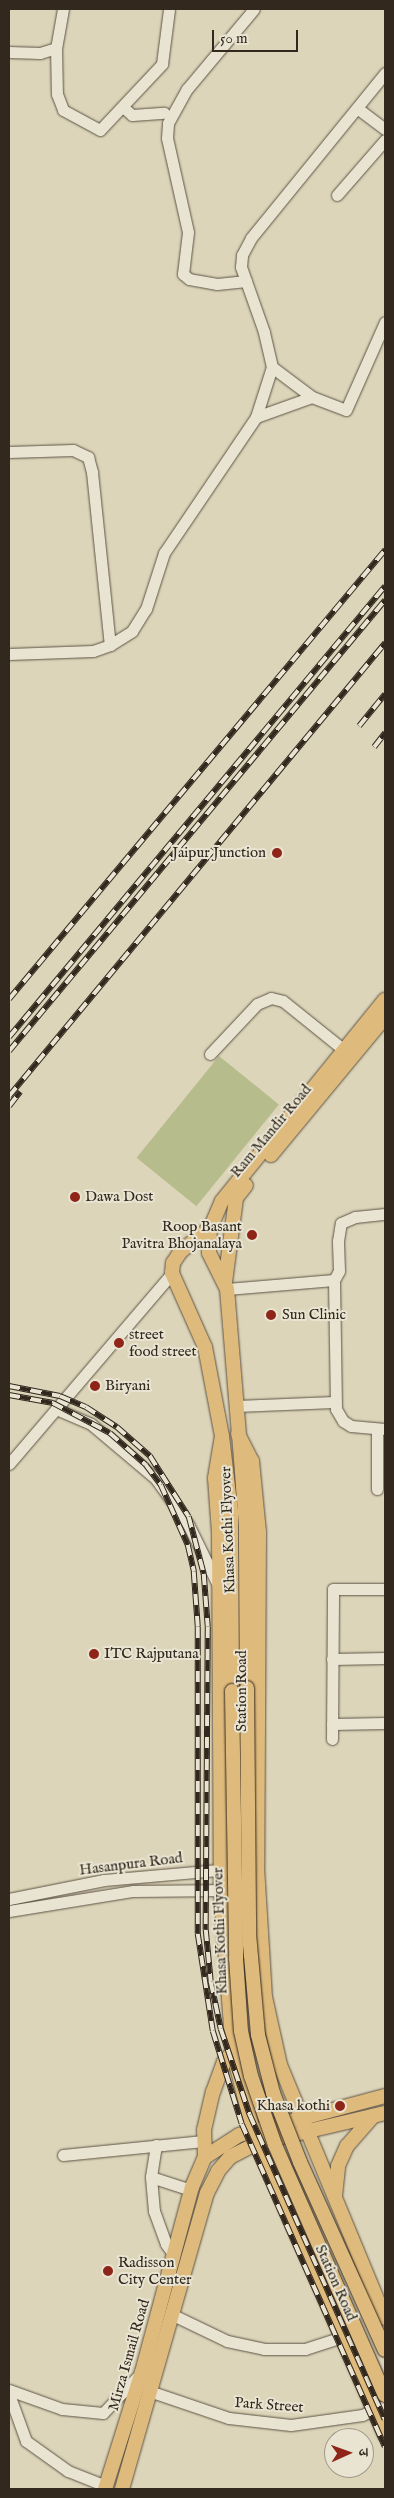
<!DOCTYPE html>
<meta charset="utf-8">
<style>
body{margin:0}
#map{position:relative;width:394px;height:2498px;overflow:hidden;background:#ddd5b9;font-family:"IM FELL English","Noto Serif Devanagari",serif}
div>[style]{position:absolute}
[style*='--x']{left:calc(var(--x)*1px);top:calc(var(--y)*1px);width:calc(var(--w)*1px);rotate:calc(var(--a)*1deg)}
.green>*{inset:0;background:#b6bc8c;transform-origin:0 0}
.roads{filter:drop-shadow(0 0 1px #5d5345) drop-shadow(0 0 1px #5d5345)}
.minor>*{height:11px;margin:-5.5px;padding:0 5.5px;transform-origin:5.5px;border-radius:5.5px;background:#e9e4d2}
.major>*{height:14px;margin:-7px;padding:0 7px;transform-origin:7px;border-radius:7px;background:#deba7c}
.rail>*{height:5.5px;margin-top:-2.75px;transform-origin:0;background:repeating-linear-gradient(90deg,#e9e4d2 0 11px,#32281e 0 22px);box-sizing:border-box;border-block:1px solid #32281e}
.bridges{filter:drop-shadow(0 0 1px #32281e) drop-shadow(0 0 1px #32281e)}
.major-bridge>*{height:14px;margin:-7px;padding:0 7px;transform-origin:7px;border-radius:7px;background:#deba7c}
.dots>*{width:14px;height:14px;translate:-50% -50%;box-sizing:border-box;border:2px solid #e9e4d2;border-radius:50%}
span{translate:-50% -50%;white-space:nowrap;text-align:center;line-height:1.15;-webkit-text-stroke:4px #e9e4d2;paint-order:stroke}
.poi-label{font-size:15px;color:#32281e}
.right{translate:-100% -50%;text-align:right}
.left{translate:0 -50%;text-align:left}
.street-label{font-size:15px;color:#32281e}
.frame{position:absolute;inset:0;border:10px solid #32281e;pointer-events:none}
.north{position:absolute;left:324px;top:2428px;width:50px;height:50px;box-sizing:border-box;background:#e9e4d2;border:1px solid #a0998a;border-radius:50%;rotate:88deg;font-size:14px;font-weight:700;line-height:20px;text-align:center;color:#32281e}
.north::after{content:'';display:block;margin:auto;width:18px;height:22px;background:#8f2418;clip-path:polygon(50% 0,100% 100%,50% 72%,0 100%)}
.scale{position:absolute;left:212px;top:30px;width:86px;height:22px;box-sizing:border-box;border:2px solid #32281e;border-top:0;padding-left:6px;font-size:15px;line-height:18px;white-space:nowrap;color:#32281e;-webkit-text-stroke:4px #e9e4d2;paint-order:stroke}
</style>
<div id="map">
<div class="green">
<i style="left:219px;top:1056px;width:77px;height:131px;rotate:39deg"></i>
</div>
<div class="roads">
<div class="minor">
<i style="--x:63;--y:9;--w:40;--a:100"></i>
<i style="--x:56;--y:48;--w:46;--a:88.8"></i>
<i style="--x:57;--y:94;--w:17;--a:69"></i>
<i style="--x:63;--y:110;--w:42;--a:28.4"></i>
<i style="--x:100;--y:130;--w:91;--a:-46.8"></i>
<i style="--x:162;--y:64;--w:55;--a:-82.7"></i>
<i style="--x:9;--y:52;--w:31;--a:2"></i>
<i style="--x:40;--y:53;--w:17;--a:-17"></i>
<i style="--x:123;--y:107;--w:12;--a:42"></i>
<i style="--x:132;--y:115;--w:32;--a:-4"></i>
<i style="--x:357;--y:108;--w:35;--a:37"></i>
<i style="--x:337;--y:195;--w:73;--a:-48.9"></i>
<i style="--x:246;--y:281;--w:29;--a:174"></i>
<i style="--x:217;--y:284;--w:28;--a:-170"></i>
<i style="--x:189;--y:279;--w:8;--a:-140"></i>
<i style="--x:183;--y:274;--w:42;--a:-83.2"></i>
<i style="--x:188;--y:232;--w:96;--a:-102.6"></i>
<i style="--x:167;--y:138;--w:15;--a:-86"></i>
<i style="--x:168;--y:123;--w:39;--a:-61"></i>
<i style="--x:187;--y:89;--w:104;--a:-50.1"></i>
<i style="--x:272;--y:367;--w:50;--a:36.9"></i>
<i style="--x:312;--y:397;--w:36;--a:21"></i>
<i style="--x:346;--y:410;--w:96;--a:-66.1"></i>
<i style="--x:256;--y:417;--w:59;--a:-19.7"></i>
<i style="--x:9;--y:452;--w:64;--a:-1.8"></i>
<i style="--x:73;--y:450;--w:17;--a:25"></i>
<i style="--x:88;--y:457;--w:16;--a:75"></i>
<i style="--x:92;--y:472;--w:174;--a:84.1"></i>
<i style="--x:9;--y:654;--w:84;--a:-2"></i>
<i style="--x:93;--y:651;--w:18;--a:-19"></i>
<i style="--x:110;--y:645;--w:26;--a:-32"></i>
<i style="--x:132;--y:631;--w:26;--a:-58"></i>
<i style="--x:146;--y:609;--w:59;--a:-72.2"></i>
<i style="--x:164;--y:553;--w:164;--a:-55.9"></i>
<i style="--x:256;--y:417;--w:52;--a:-72.3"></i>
<i style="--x:272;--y:367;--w:36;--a:-103"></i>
<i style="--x:264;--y:332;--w:69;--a:-109.5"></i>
<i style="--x:241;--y:267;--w:12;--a:-85"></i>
<i style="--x:242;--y:255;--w:19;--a:-62"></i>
<i style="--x:251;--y:238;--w:213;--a:-50.9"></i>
<i style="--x:210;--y:1054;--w:69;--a:-46.8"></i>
<i style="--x:257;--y:1004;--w:15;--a:-23"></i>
<i style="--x:271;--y:998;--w:12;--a:14"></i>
<i style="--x:283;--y:1001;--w:78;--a:38.8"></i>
<i style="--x:334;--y:1280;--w:129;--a:89.1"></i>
<i style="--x:336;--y:1409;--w:14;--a:60"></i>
<i style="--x:343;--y:1421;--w:9;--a:32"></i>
<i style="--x:351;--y:1426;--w:34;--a:5"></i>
<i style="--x:227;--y:1289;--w:107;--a:-4.8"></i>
<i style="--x:334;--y:1280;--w:10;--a:-61"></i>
<i style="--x:339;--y:1271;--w:30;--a:-92"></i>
<i style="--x:338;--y:1241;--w:18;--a:-81"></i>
<i style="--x:341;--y:1223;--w:15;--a:-23"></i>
<i style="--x:355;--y:1217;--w:30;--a:-6"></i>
<i style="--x:236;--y:1406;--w:98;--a:-2.3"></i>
<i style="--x:56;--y:1409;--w:38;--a:23"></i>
<i style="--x:91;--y:1424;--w:85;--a:40.2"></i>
<i style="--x:156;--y:1479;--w:55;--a:54.6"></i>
<i style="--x:188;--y:1524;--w:70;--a:63.8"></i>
<i style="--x:377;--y:1430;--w:59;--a:90"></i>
<i style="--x:9;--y:1464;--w:251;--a:-49.5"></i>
<i style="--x:332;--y:1659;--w:53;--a:-1.1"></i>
<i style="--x:332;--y:1724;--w:53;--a:-1.1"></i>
<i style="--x:332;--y:1739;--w:150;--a:-89.6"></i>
<i style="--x:333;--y:1589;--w:52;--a:0"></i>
<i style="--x:9;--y:1899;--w:97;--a:-11.3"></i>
<i style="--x:104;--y:1880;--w:126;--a:-5"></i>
<i style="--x:9;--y:1911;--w:126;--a:-9.2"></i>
<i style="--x:133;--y:1891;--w:95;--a:-0.6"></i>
<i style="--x:156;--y:2145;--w:32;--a:99"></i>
<i style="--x:151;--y:2177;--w:34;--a:85"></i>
<i style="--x:154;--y:2211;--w:35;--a:70"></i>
<i style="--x:166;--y:2244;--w:14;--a:54"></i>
<i style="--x:63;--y:2155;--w:141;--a:-5.7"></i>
<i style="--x:151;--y:2177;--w:42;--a:18"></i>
<i style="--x:173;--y:2315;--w:60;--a:25.7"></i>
<i style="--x:227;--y:2341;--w:38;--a:12"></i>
<i style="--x:264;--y:2349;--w:41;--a:0"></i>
<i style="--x:305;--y:2349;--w:39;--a:-18"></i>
<i style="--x:9;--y:2390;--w:56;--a:19.7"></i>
<i style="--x:62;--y:2409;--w:41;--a:5.6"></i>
<i style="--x:103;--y:2413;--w:52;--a:-46.5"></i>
<i style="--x:152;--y:2392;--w:81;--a:18.7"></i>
<i style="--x:229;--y:2418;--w:62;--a:6.4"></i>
<i style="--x:291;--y:2425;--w:72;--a:-8"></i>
<i style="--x:362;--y:2415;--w:25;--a:-23"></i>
<i style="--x:9;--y:2394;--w:50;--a:70.1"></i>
<i style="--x:26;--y:2441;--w:52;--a:35.5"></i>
<i style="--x:68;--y:2471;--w:41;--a:21.5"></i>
</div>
<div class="major">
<i style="--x:271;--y:1155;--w:179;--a:-50.4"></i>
<i style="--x:211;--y:1227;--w:38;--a:141"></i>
<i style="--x:181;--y:1251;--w:14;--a:124"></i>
<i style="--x:173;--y:1263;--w:10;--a:96"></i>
<i style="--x:172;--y:1273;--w:81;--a:66"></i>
<i style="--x:205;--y:1347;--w:91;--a:79.2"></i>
<i style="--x:222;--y:1436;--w:76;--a:83.2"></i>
<i style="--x:231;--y:1511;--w:180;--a:89.7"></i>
<i style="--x:225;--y:1282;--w:85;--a:-82.5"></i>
<i style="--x:236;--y:1198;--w:16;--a:-52"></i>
<i style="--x:238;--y:1434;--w:30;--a:63"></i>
<i style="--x:252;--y:1461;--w:71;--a:84.4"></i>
<i style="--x:259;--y:1532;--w:335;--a:90.3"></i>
<i style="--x:257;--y:1867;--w:130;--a:86.5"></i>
<i style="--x:265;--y:1997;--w:70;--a:77.6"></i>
<i style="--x:280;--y:2065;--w:274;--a:67.5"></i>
<i style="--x:222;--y:1436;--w:43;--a:99.5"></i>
<i style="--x:215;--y:1478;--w:54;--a:85.8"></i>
<i style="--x:219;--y:1532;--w:358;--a:89.7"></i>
<i style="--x:221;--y:1890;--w:162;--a:85.8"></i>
<i style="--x:233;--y:2052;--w:81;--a:75.6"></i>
<i style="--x:247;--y:1688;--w:161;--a:-90.4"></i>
<i style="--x:246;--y:1527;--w:68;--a:-94.2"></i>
<i style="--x:241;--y:1459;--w:171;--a:-94.7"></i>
<i style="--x:227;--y:1289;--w:40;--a:-116.6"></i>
<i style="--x:209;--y:1253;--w:24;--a:-88"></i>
<i style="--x:210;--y:1229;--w:30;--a:-67"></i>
<i style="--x:222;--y:1201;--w:259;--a:-51"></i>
<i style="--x:257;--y:2143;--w:319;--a:66.3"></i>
<i style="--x:205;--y:2157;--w:27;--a:-92"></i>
<i style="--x:204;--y:2130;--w:39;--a:-77"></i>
<i style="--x:213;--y:2092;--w:32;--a:-70"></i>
<i style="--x:224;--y:2062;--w:13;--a:-48"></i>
<i style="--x:335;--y:2196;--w:30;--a:-84"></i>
<i style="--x:338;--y:2166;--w:22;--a:-66"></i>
<i style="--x:347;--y:2146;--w:40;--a:-49"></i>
<i style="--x:105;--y:2489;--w:123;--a:-72.5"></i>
<i style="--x:142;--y:2372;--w:192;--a:-74.9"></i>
<i style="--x:192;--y:2187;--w:33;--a:-67"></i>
<i style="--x:205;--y:2157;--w:40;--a:-32.9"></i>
<i style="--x:239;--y:2135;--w:151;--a:-15"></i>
<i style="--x:122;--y:2489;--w:308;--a:-74"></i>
<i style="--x:207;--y:2193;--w:25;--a:-63"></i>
<i style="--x:218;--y:2171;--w:18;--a:-49"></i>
<i style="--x:230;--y:2157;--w:30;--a:-27"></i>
<i style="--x:257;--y:2143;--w:131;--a:-13.2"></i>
</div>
</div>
<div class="rail">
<i style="--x:359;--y:726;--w:41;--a:-50.9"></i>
<i style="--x:374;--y:747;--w:18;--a:-52"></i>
<i style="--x:9;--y:999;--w:586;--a:-50.06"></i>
<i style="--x:9;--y:1037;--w:587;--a:-50.18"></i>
<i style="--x:9;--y:1051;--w:587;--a:-50.18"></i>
<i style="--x:9;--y:1096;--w:589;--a:-50.31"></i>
<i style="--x:9;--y:1106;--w:18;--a:-52"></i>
<i style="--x:9;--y:1386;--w:52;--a:11.1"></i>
<i style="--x:60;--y:1396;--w:28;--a:23"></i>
<i style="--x:86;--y:1407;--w:37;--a:33"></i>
<i style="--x:117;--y:1427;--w:44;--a:41.3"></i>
<i style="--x:150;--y:1456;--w:72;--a:57.4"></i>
<i style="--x:189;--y:1517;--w:59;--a:75.3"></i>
<i style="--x:204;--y:1574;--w:53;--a:85.7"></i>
<i style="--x:208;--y:1627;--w:303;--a:90.4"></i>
<i style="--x:206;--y:1930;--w:52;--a:84.5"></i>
<i style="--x:211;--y:1982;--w:48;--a:78"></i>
<i style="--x:221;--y:2029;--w:91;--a:71.4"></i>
<i style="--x:250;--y:2115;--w:333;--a:66.1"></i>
<i style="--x:9;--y:1395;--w:45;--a:10.3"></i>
<i style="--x:53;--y:1403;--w:64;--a:27.8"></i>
<i style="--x:110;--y:1433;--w:48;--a:41.6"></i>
<i style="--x:146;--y:1465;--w:25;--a:53"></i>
<i style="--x:161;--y:1485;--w:66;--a:65.8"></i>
<i style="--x:188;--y:1545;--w:28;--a:77"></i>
<i style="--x:194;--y:1572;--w:55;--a:85.8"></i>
<i style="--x:198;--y:1627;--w:307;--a:90"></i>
<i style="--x:198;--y:1934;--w:98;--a:81.2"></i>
<i style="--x:213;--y:2031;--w:97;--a:72.7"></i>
<i style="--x:242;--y:2124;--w:353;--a:66.1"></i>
</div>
<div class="bridges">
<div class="major-bridge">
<i style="--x:247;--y:1688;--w:246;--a:89.5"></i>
<i style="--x:249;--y:1934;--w:101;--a:84.9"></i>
<i style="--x:258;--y:2035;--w:60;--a:75.5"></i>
<i style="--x:273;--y:2093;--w:74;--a:68.6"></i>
<i style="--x:300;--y:2162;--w:206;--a:65.7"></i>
<i style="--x:232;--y:1691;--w:267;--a:89.1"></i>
<i style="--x:236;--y:1958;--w:73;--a:86.1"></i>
<i style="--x:241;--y:2031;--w:46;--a:77.5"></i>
<i style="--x:251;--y:2076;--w:73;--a:70.8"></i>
<i style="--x:275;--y:2145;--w:273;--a:66.3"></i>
</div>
</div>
<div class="dots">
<i style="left:277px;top:853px;background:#8f2418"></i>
<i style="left:75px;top:1197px;background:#8f2418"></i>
<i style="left:252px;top:1235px;background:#8f2418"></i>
<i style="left:271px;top:1315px;background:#8f2418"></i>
<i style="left:119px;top:1343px;background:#8f2418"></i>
<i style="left:95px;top:1386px;background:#8f2418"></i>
<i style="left:94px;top:1654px;background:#8f2418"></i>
<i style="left:340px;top:2106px;background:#8f2418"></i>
<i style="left:108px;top:2271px;background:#8f2418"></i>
</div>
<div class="poi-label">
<span class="right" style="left:266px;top:853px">Jaipur Junction</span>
<span class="left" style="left:85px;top:1197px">Dawa Dost</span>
<span class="right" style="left:242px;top:1235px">Roop Basant<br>Pavitra Bhojanalaya</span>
<span class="left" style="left:282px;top:1315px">Sun Clinic</span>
<span class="left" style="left:129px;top:1343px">street<br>food street</span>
<span class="left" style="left:105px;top:1386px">Biryani</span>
<span class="left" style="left:104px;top:1654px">ITC Rajputana</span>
<span class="right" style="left:330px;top:2106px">Khasa kothi</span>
<span class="left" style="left:118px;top:2271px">Radisson<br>City Center</span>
</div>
<div class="street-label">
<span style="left:271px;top:1131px;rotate:-50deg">Ram Mandir Road</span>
<span style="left:228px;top:1530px;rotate:-92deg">Khasa Kothi Flyover</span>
<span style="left:242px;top:1691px;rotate:-90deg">Station Road</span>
<span style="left:131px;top:1864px;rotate:-7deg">Hasanpura Road</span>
<span style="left:220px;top:1931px;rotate:-92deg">Khasa Kothi Flyover</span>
<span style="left:336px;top:2283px;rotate:66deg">Station Road</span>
<span style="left:129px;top:2355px;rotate:-74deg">Mirza Ismail Road</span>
<span style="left:269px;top:2405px;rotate:4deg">Park Street</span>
</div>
<div class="frame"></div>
<div class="north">उ</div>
<div class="scale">50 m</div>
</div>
